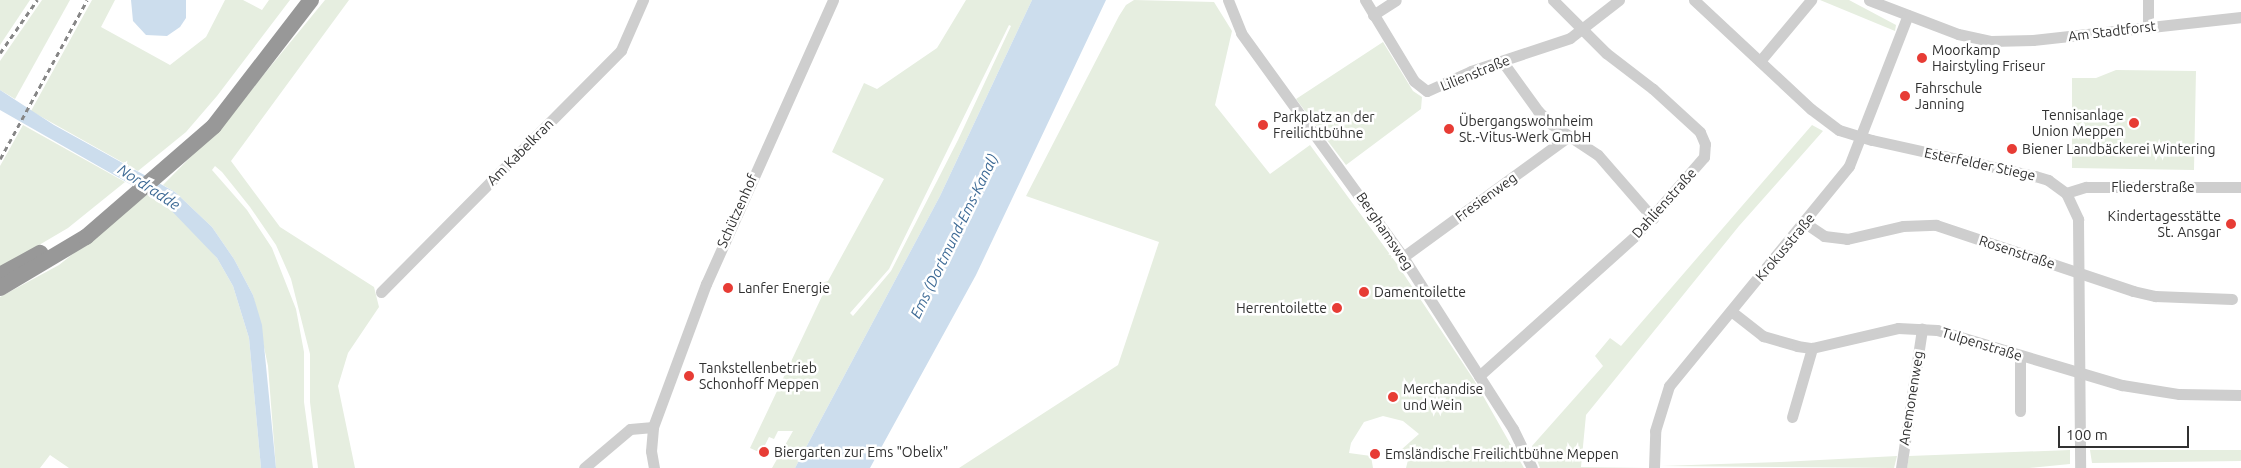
<!DOCTYPE html>
<meta charset="utf-8">
<style>
body{margin:0}
#map{position:relative;width:2241px;height:468px;overflow:hidden;background:#fff;font-family:Ubuntu,sans-serif}
div>[style]{position:absolute}
[style*='--x']{left:calc(var(--x)*1px);top:calc(var(--y)*1px);width:calc(var(--w)*1px);rotate:calc(var(--a)*1deg)}
.green>*{inset:0;background:#e6eee0}
.water>*{inset:0;background:#ccdded}
.minor>*{height:11px;margin:-5.5px;padding:0 5.5px;transform-origin:5.5px;border-radius:5.5px;background:#cecece}
.highway>*{height:16px;margin:-8px;padding:0 8px;transform-origin:8px;border-radius:8px;background:#989898}
.rail>*{height:2.5px;margin-top:-1.25px;transform-origin:0;background:repeating-linear-gradient(90deg,#868686 0 5px,transparent 0 9px)}
.dots>*{width:14px;height:14px;translate:-50% -50%;box-sizing:border-box;border:2px solid #fff;border-radius:50%}
span{translate:-50% -50%;white-space:nowrap;text-align:center;line-height:1.15;-webkit-text-stroke:5px #fff;paint-order:stroke}
.street-label{font-size:14px;color:#313131}
.poi-label{font-size:14px;color:#313131}
.left{translate:0 -50%;text-align:left}
.right{translate:-100% -50%;text-align:right}
.water-label{font-size:15px;color:#3d6a95;font-style:italic}
.scale{position:absolute;left:2058px;top:426px;width:131px;height:22px;box-sizing:border-box;border:2px solid #313131;border-top:0;padding-left:6px;font-size:15px;line-height:18px;white-space:nowrap;color:#313131;-webkit-text-stroke:4px #fff;paint-order:stroke}
</style>
<div id="map">
<div class="green">
<i style="clip-path:polygon(0 0,30px 0,0 45px)"></i>
<i style="clip-path:polygon(42px 0,70px 0,15px 99px,0 90px,0 61px)"></i>
<i style="clip-path:polygon(92px 0,115px 0,101px 27px,170px 65px,206px 37px,225px 0,243px 0,262px 10px,269px 0,290px 0,217px 96px,186px 132px,138px 171px,31px 111px)"></i>
<i style="clip-path:polygon(325px 0,349px 0,231px 161px,280px 227px,374px 287px,379px 307px,348px 353px,338px 386px,355px 468px,318px 468px,310px 402px,310px 354px,291px 279px,276px 245px,250px 207px,222px 172px,215px 166px,212px 170px,247px 210px,272px 248px,296px 309px,304px 352px,304px 402px,313px 468px,276px 468px,268px 366px,253px 295px,234px 259px,212px 227px,175px 192px,163px 185px,225px 122px)"></i>
<i style="clip-path:polygon(evenodd,966px 0,1032px 0,940px 196px,795px 468px,772px 468px,793px 431px,778px 431px,774px 439px,769px 437px,761px 453px,750px 448px,823px 294px,821px 283px,828px 281px,884px 179px,832px 152px,864px 83px,877px 89px,937px 48px,966px 0,1009px 25px,1011px 26px,958px 140px,891px 271px,853px 316px,850px 313px,889px 269px,1009px 25px)"></i>
<i style="clip-path:polygon(1134px 0,1214px 2px,1232px 31px,1215px 105px,1270px 174px,1310px 145px,1397px 264px,1474px 380px,1524px 468px,1406px 468px,1408px 460px,1402px 449px,1419px 434px,1403px 421px,1383px 416px,1364px 422px,1351px 443px,1349px 453px,1371px 456px,1373px 468px,959px 468px,1118px 365px,1159px 242px,1026px 196px,1119px 16px,1126px 5px)"></i>
<i style="clip-path:polygon(1820px 0,1849px 0,1896px 25px,1895px 31px)"></i>
<i style="clip-path:polygon(1383px 42px,1413px 91px,1422px 97px,1421px 109px,1346px 165px,1296px 99px)"></i>
<i style="clip-path:polygon(2116px 70px,2196px 71px,2194px 170px,2072px 168px,2072px 78px,2096px 78px)"></i>
<i style="clip-path:polygon(23px 125px,125px 182px,68px 228px,0 268px,0 166px)"></i>
<i style="clip-path:polygon(1812px 125px,1823px 131px,1739px 226px,1586px 415px,1581px 467px,1648px 468px,1540px 468px,1532px 446px,1603px 366px,1595px 356px,1610px 338px,1621px 346px)"></i>
<i style="clip-path:polygon(148px 194px,165px 204px,196px 233px,217px 258px,233px 286px,249px 338px,261px 468px,69px 468px,50px 455px,40px 468px,0 468px,0 297px,59px 265px)"></i>
<i style="clip-path:polygon(2070px 450px,2070px 464px,2029px 468px,1907px 468px,1909px 456px)"></i>
<i style="clip-path:polygon(2090px 450px,2241px 450px,2241px 461px,2092px 463px)"></i>
<i style="clip-path:polygon(1897px 456px,1894px 468px,1661px 466px,1781px 462px)"></i>
</div>
<div class="water">
<i style="clip-path:polygon(131px 0,186px 0,186px 18px,180px 27px,167px 36px,146px 35px,133px 21px)"></i>
<i style="clip-path:polygon(1032px 0,1106px 0,976px 275px,870px 468px,795px 468px,940px 196px)"></i>
<i style="clip-path:polygon(0 90px,54px 125px,175px 192px,212px 227px,234px 259px,253px 295px,262px 325px,276px 468px,261px 468px,249px 338px,233px 286px,217px 258px,165px 204px,0 110px)"></i>
</div>
<div class="minor">
<i style="--x:1228;--y:0;--w:35;--a:68"></i>
<i style="--x:1241;--y:33;--w:276;--a:54.1"></i>
<i style="--x:1403;--y:257;--w:204;--a:57.4"></i>
<i style="--x:1513;--y:429;--w:43;--a:64"></i>
<i style="--x:1365;--y:0;--w:95;--a:58.8"></i>
<i style="--x:1414;--y:81;--w:16;--a:38"></i>
<i style="--x:1427;--y:91;--w:48;--a:-24.4"></i>
<i style="--x:1471;--y:71;--w:104;--a:-18.4"></i>
<i style="--x:1570;--y:38;--w:62;--a:-37.8"></i>
<i style="--x:1694;--y:0;--w:160;--a:43"></i>
<i style="--x:1811;--y:109;--w:35;--a:37"></i>
<i style="--x:1839;--y:130;--w:34;--a:17"></i>
<i style="--x:1872;--y:140;--w:167;--a:12.5"></i>
<i style="--x:2035;--y:176;--w:14;--a:17"></i>
<i style="--x:2048;--y:180;--w:22;--a:36"></i>
<i style="--x:2066;--y:193;--w:29;--a:65"></i>
<i style="--x:2078;--y:219;--w:249;--a:89.5"></i>
<i style="--x:1869;--y:0;--w:95;--a:20.9"></i>
<i style="--x:1958;--y:34;--w:34;--a:12"></i>
<i style="--x:1991;--y:41;--w:42;--a:-1.4"></i>
<i style="--x:2033;--y:40;--w:209;--a:-6.3"></i>
<i style="--x:2148;--y:0;--w:27;--a:90"></i>
<i style="--x:1373;--y:15;--w:27;--a:-33"></i>
<i style="--x:1502;--y:61;--w:62;--a:54.2"></i>
<i style="--x:1538;--y:111;--w:18;--a:45"></i>
<i style="--x:1551;--y:124;--w:56;--a:33.4"></i>
<i style="--x:1598;--y:155;--w:84;--a:48.9"></i>
<i style="--x:1760;--y:61;--w:80;--a:-50.1"></i>
<i style="--x:2066;--y:193;--w:21;--a:-17"></i>
<i style="--x:2086;--y:187;--w:155;--a:0"></i>
<i style="--x:1805;--y:223;--w:23;--a:34"></i>
<i style="--x:1824;--y:236;--w:23;--a:7"></i>
<i style="--x:1847;--y:239;--w:57;--a:-13.1"></i>
<i style="--x:1903;--y:226;--w:33;--a:-2"></i>
<i style="--x:1936;--y:225;--w:208;--a:18.5"></i>
<i style="--x:2133;--y:291;--w:23;--a:13"></i>
<i style="--x:2155;--y:296;--w:77;--a:2.2"></i>
<i style="--x:1403;--y:257;--w:205;--a:-36.1"></i>
<i style="--x:381;--y:292;--w:341;--a:-45.2"></i>
<i style="--x:621;--y:50;--w:55;--a:-66.3"></i>
<i style="--x:1731;--y:311;--w:41;--a:38"></i>
<i style="--x:1763;--y:336;--w:35;--a:16"></i>
<i style="--x:1797;--y:346;--w:15;--a:8"></i>
<i style="--x:1812;--y:348;--w:88;--a:-13.1"></i>
<i style="--x:1898;--y:328;--w:39;--a:3"></i>
<i style="--x:1937;--y:330;--w:193;--a:16.6"></i>
<i style="--x:2122;--y:385;--w:58;--a:9"></i>
<i style="--x:2179;--y:394;--w:62;--a:0.9"></i>
<i style="--x:1479;--y:376;--w:210;--a:-41.9"></i>
<i style="--x:1635;--y:236;--w:105;--a:-48.9"></i>
<i style="--x:1704;--y:157;--w:13;--a:-86"></i>
<i style="--x:1705;--y:144;--w:13;--a:-113"></i>
<i style="--x:1700;--y:132;--w:64;--a:-137.5"></i>
<i style="--x:1653;--y:89;--w:59;--a:-142.5"></i>
<i style="--x:1606;--y:53;--w:75;--a:-135"></i>
<i style="--x:2020;--y:411;--w:55;--a:-90"></i>
<i style="--x:1792;--y:417;--w:72;--a:-73.8"></i>
<i style="--x:584;--y:468;--w:60;--a:-40.3"></i>
<i style="--x:630;--y:429;--w:23;--a:-5"></i>
<i style="--x:654;--y:468;--w:17;--a:-100"></i>
<i style="--x:651;--y:451;--w:24;--a:-85"></i>
<i style="--x:653;--y:427;--w:153;--a:-69.7"></i>
<i style="--x:706;--y:284;--w:311;--a:-65.9"></i>
<i style="--x:1654;--y:468;--w:37;--a:-88"></i>
<i style="--x:1655;--y:431;--w:47;--a:-72.7"></i>
<i style="--x:1669;--y:386;--w:284;--a:-50.7"></i>
<i style="--x:1849;--y:166;--w:162;--a:-68.7"></i>
<i style="--x:1901;--y:468;--w:141;--a:-81.4"></i>
</div>
<div class="highway">
<i style="--x:0;--y:275;--w:46;--a:-28.8"></i>
<i style="--x:0;--y:288;--w:100;--a:-30.7"></i>
<i style="--x:86;--y:237;--w:169;--a:-40.9"></i>
<i style="--x:214;--y:126;--w:159;--a:-52.4"></i>
</div>
<div class="rail">
<i style="--x:0;--y:53;--w:65;--a:-55.1"></i>
<i style="--x:0;--y:159;--w:181;--a:-61.3"></i>
</div>
<div class="dots">
<i style="left:1922px;top:58px;background:#e73c35"></i>
<i style="left:1905px;top:96px;background:#e73c35"></i>
<i style="left:2134px;top:123px;background:#e73c35"></i>
<i style="left:1263px;top:125px;background:#e73c35"></i>
<i style="left:1449px;top:129px;background:#e73c35"></i>
<i style="left:2012px;top:149px;background:#e73c35"></i>
<i style="left:2231px;top:224px;background:#e73c35"></i>
<i style="left:728px;top:288px;background:#e73c35"></i>
<i style="left:1364px;top:292px;background:#e73c35"></i>
<i style="left:1337px;top:308px;background:#e73c35"></i>
<i style="left:689px;top:376px;background:#e73c35"></i>
<i style="left:1393px;top:397px;background:#e73c35"></i>
<i style="left:764px;top:452px;background:#e73c35"></i>
<i style="left:1375px;top:454px;background:#e73c35"></i>
</div>
<div class="street-label">
<span style="left:2112px;top:31px;rotate:-7deg">Am Stadtforst</span>
<span style="left:1475px;top:73px;rotate:-22deg">Lilienstraße</span>
<span style="left:520px;top:152px;rotate:-45deg">Am Kabelkran</span>
<span style="left:1980px;top:164px;rotate:12deg">Esterfelder Stiege</span>
<span style="left:2153px;top:187px">Fliederstraße</span>
<span style="left:1486px;top:197px;rotate:-36deg">Fresienweg</span>
<span style="left:1664px;top:203px;rotate:-48deg">Dahlienstraße</span>
<span style="left:737px;top:211px;rotate:-66deg">Schützenhof</span>
<span style="left:1385px;top:231px;rotate:56deg">Berghamsweg</span>
<span style="left:1785px;top:247px;rotate:-50deg">Krokusstraße</span>
<span style="left:2017px;top:252px;rotate:18deg">Rosenstraße</span>
<span style="left:1982px;top:344px;rotate:17deg">Tulpenstraße</span>
<span style="left:1911px;top:398px;rotate:-81deg">Anemonenweg</span>
</div>
<div class="poi-label">
<span class="left" style="left:1932px;top:58px">Moorkamp<br>Hairstyling Friseur</span>
<span class="left" style="left:1915px;top:96px">Fahrschule<br>Janning</span>
<span class="right" style="left:2124px;top:123px">Tennisanlage<br>Union Meppen</span>
<span class="left" style="left:1273px;top:125px">Parkplatz an der<br>Freilichtbühne</span>
<span class="left" style="left:1459px;top:129px">Übergangswohnheim<br>St.-Vitus-Werk GmbH</span>
<span class="left" style="left:2022px;top:149px">Biener Landbäckerei Wintering</span>
<span class="right" style="left:2221px;top:224px">Kindertagesstätte<br>St. Ansgar</span>
<span class="left" style="left:738px;top:288px">Lanfer Energie</span>
<span class="left" style="left:1374px;top:292px">Damentoilette</span>
<span class="right" style="left:1327px;top:308px">Herrentoilette</span>
<span class="left" style="left:699px;top:376px">Tankstellenbetrieb<br>Schonhoff Meppen</span>
<span class="left" style="left:1403px;top:397px">Merchandise<br>und Wein</span>
<span class="left" style="left:774px;top:452px">Biergarten zur Ems "Obelix"</span>
<span class="left" style="left:1385px;top:454px">Emsländische Freilichtbühne Meppen</span>
</div>
<div class="water-label">
<span style="left:149px;top:187px;rotate:33deg">Nordradde</span>
<span style="left:954px;top:236px;rotate:-64deg">Ems (Dortmund-Ems-Kanal)</span>
</div>
<div class="scale">100 m</div>
</div>
